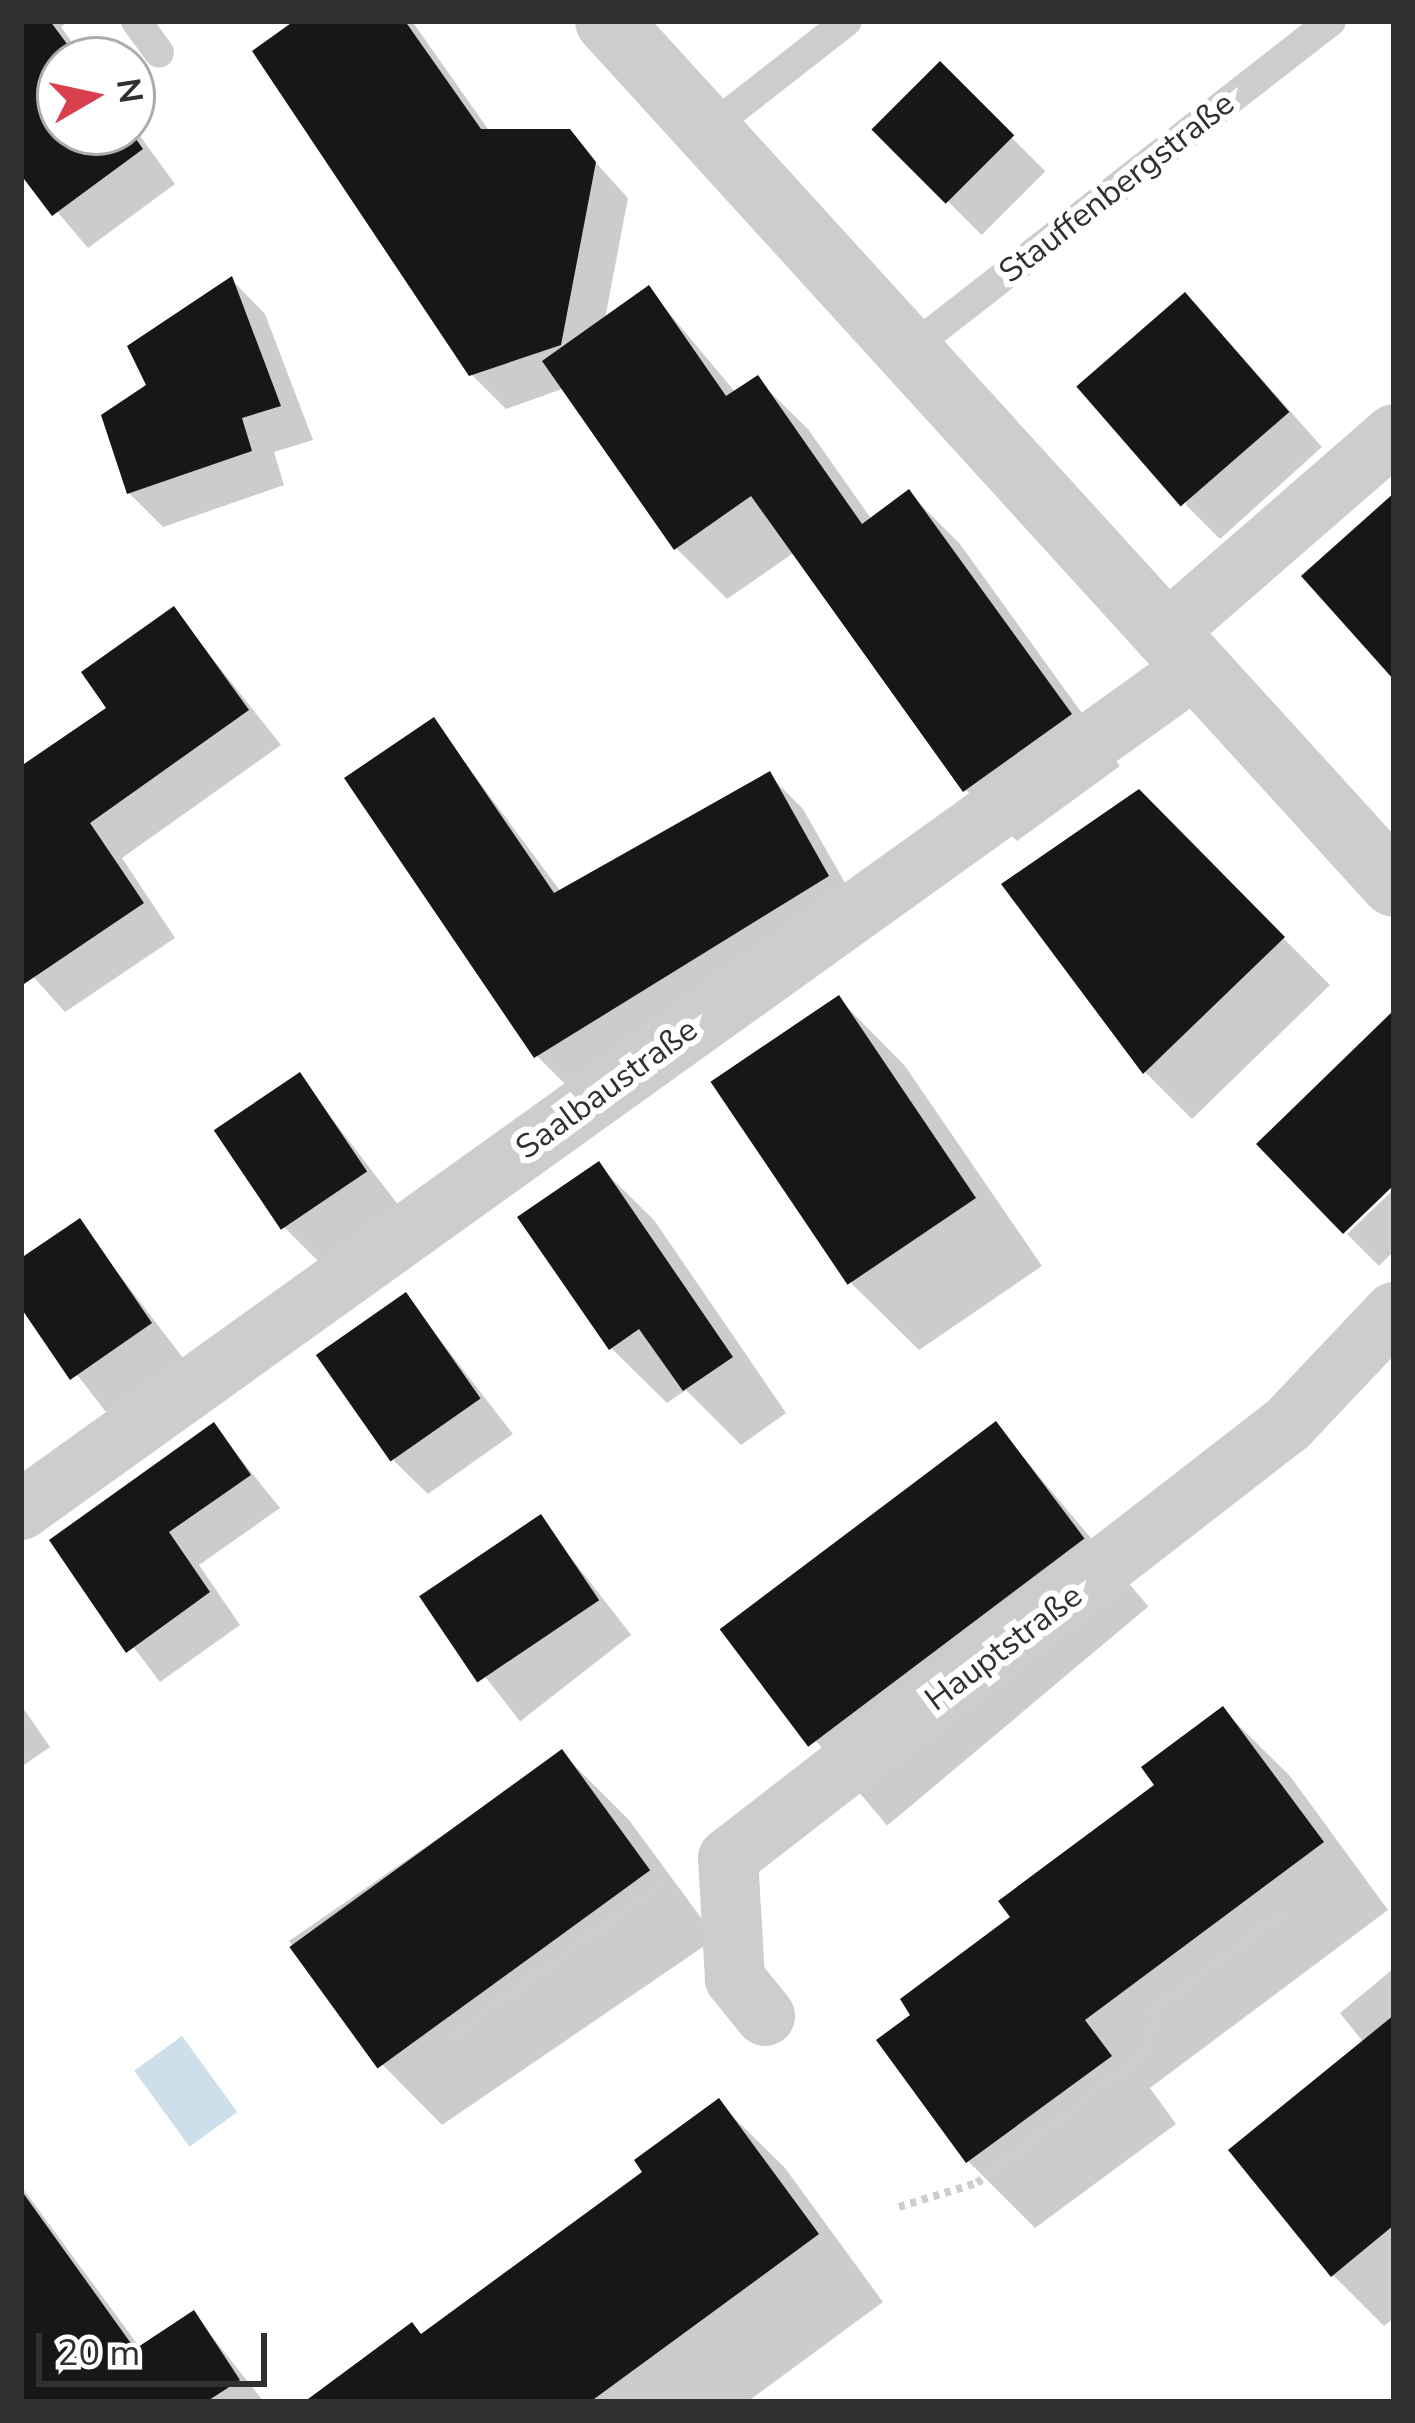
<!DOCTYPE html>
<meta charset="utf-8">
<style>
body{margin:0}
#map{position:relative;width:1415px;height:2423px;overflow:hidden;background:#fff;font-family:"Nunito Sans",sans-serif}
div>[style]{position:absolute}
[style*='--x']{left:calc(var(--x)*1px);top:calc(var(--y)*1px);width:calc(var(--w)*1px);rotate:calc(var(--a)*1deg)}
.water>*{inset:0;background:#cddfea;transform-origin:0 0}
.shadow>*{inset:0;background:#0003;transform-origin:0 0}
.building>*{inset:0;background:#171717;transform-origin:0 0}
.path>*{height:8px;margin-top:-4px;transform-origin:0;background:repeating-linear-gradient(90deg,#cdcdcd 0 6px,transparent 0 12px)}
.service>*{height:30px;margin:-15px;padding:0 15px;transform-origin:15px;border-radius:15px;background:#cdcdcd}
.minor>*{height:60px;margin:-30px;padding:0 30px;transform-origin:30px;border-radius:30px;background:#cdcdcd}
.tertiary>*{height:66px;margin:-33px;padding:0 33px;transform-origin:33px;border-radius:33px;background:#cdcdcd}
span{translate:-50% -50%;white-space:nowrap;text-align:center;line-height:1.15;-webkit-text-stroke:12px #fff;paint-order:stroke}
.street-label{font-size:33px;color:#303030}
.frame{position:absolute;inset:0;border:24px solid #303030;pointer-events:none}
.north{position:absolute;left:36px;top:36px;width:120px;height:120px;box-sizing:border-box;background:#fff;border:3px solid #acacac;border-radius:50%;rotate:81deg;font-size:33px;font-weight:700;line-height:48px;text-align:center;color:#303030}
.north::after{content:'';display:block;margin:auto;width:42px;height:54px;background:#da3f4e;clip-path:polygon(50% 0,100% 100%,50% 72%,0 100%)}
.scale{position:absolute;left:36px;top:2333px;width:231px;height:54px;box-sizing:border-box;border:6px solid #303030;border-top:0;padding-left:15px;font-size:36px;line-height:42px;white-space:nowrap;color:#303030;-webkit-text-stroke:9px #fff;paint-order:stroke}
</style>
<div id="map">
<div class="water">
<i style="left:182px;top:2036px;width:94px;height:59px;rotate:54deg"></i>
</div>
<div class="shadow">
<i style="clip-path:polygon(21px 21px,69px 21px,61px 27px,85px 60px,60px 60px,60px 132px,132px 125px,175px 184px,88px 248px,21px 169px)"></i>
<i style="clip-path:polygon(299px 21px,412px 21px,490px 132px,568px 132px,628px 198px,605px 319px,649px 289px,736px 393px,757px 379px,808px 429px,872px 520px,909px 493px,960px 544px,1120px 766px,1017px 841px,966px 790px,795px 552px,727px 599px,676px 548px,565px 388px,506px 409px,472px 375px)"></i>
<i style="left:940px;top:66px;width:149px;height:90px;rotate:45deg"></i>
<i style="clip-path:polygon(232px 280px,265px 314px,313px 440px,274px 452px,284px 485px,163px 527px,129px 493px,150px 386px)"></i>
<i style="clip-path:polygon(1218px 330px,1322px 447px,1220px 539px,1186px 505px)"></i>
<i style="clip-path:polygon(174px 610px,281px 745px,122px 858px,175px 938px,65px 1012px,21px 963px,21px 769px,110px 709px)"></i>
<i style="clip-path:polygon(434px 721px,561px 892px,769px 775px,803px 809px,861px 911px,571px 1090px,537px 1056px)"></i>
<i style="clip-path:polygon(1139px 793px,1330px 985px,1192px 1119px,1145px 1072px)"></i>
<i style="clip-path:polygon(839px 999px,905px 1066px,1042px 1266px,919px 1350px,852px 1284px)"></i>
<i style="clip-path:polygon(299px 1076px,399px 1206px,318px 1261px,284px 1227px)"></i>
<i style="clip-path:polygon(598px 1165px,654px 1220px,786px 1413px,741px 1445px,686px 1390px,667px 1403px,611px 1348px)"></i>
<i style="clip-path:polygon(1394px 1189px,1394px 1251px,1379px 1266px,1347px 1234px)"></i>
<i style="clip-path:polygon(79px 1222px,183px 1358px,106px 1412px,21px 1303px,21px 1262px)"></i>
<i style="clip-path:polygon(406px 1296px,513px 1434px,428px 1494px,394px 1461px)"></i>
<i style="left:996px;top:1425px;width:237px;height:341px;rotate:50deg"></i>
<i style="clip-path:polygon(214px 1426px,280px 1508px,199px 1565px,240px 1625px,160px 1682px,53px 1541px)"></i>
<i style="left:540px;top:1518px;width:148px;height:141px;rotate:52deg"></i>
<i style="clip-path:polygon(21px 1705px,50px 1747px,21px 1767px)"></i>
<i style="clip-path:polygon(1223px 1710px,1290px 1776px,1388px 1910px,1150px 2088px,1176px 2124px,1035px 2228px,968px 2161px,914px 2016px,1159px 1785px)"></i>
<i style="clip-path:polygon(562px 1753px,629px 1820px,716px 1938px,442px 2125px,376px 2058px,289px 1941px)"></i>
<i style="clip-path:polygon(1394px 1968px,1394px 2318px,1384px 2326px,1333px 2275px,1364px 2043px,1340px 2013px)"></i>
<i style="clip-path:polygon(718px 2102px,785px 2168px,883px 2302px,747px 2402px,344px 2402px,646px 2173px)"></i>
<i style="clip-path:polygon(21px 2186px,141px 2349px,194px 2314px,264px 2402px,21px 2402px)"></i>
</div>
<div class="building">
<i style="clip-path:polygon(21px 21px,50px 21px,79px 60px,60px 60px,60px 132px,131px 132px,143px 149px,52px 216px,21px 175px)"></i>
<i style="clip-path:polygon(294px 21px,405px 21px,481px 129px,570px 129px,596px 162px,561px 345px,469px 376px,252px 51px)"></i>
<i style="left:940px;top:61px;width:105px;height:97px;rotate:45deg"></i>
<i style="clip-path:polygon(232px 276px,281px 406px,242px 418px,252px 451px,127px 494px,101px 415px,146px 385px,127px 346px)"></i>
<i style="clip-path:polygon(649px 285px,726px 396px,758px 375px,862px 524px,909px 489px,1072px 714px,963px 792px,751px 496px,674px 550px,542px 361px)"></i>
<i style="left:1185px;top:292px;width:159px;height:144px;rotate:49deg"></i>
<i style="clip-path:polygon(1394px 493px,1394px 680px,1301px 576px)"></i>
<i style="clip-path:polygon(174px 606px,249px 710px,90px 823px,144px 903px,21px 986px,21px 766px,106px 708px,81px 672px)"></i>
<i style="clip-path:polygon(434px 717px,554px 893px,770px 771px,829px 876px,534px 1058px,344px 778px)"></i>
<i style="clip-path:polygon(1139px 789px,1285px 937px,1143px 1074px,1001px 884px)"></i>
<i style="left:839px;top:995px;width:245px;height:155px;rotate:56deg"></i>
<i style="clip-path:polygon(1394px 1010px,1394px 1185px,1343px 1234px,1256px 1144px)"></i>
<i style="left:300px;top:1072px;width:120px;height:104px;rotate:56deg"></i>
<i style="clip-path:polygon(599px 1161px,733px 1357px,683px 1391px,639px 1329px,609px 1350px,517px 1217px)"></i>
<i style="clip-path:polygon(80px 1218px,152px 1323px,70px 1380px,21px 1308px,21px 1258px)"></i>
<i style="left:406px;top:1292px;width:130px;height:110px;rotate:55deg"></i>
<i style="left:996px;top:1421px;width:147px;height:346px;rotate:53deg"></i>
<i style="clip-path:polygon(214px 1422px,251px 1475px,169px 1532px,210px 1592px,126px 1653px,49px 1540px)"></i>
<i style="left:541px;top:1514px;width:104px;height:147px;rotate:56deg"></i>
<i style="clip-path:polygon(1223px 1706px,1324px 1842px,1085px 2020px,1112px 2056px,966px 2163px,876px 2040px,910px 2015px,900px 1999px,1010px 1917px,998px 1901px,1154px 1785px,1141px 1767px)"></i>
<i style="left:562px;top:1749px;width:150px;height:337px;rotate:54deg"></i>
<i style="clip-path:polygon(1394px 2015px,1394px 2225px,1331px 2277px,1228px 2150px)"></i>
<i style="clip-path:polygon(719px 2098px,819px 2234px,762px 2276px,590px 2402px,304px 2402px,412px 2322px,421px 2334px,642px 2172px,634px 2160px)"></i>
<i style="clip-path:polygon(21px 2190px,135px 2349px,194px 2310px,240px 2380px,206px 2402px,21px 2402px)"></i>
</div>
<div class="path">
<i style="--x:453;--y:2035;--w:256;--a:-35.9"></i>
<i style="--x:899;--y:2207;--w:82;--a:-17.1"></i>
<i style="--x:977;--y:2183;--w:212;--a:-37.5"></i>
<i style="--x:1145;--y:2054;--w:46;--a:-78.7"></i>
<i style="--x:1154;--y:2009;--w:168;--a:-36.5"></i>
</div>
<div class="service">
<i style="--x:136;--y:21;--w:39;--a:54"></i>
<i style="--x:705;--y:132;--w:180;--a:-38"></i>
<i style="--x:905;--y:353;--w:540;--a:-37.93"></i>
</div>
<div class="minor">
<i style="--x:1163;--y:635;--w:306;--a:-41"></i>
<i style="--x:21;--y:1510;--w:1443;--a:-35.64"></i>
<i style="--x:765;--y:2016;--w:48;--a:-129"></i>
<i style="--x:735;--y:1979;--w:121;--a:-93.3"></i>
<i style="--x:728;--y:1858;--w:708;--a:-37.78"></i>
<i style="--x:1288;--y:1424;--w:154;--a:-46.6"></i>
</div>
<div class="tertiary">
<i style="--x:608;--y:21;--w:1167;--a:47.67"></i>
</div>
<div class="street-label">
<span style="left:1117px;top:188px;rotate:-38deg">Stauffenbergstraße</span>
<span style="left:607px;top:1089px;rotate:-36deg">Saalbaustraße</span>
<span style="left:1004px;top:1648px;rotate:-37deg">Hauptstraße</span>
</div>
<div class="frame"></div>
<div class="north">N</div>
<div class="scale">20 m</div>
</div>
